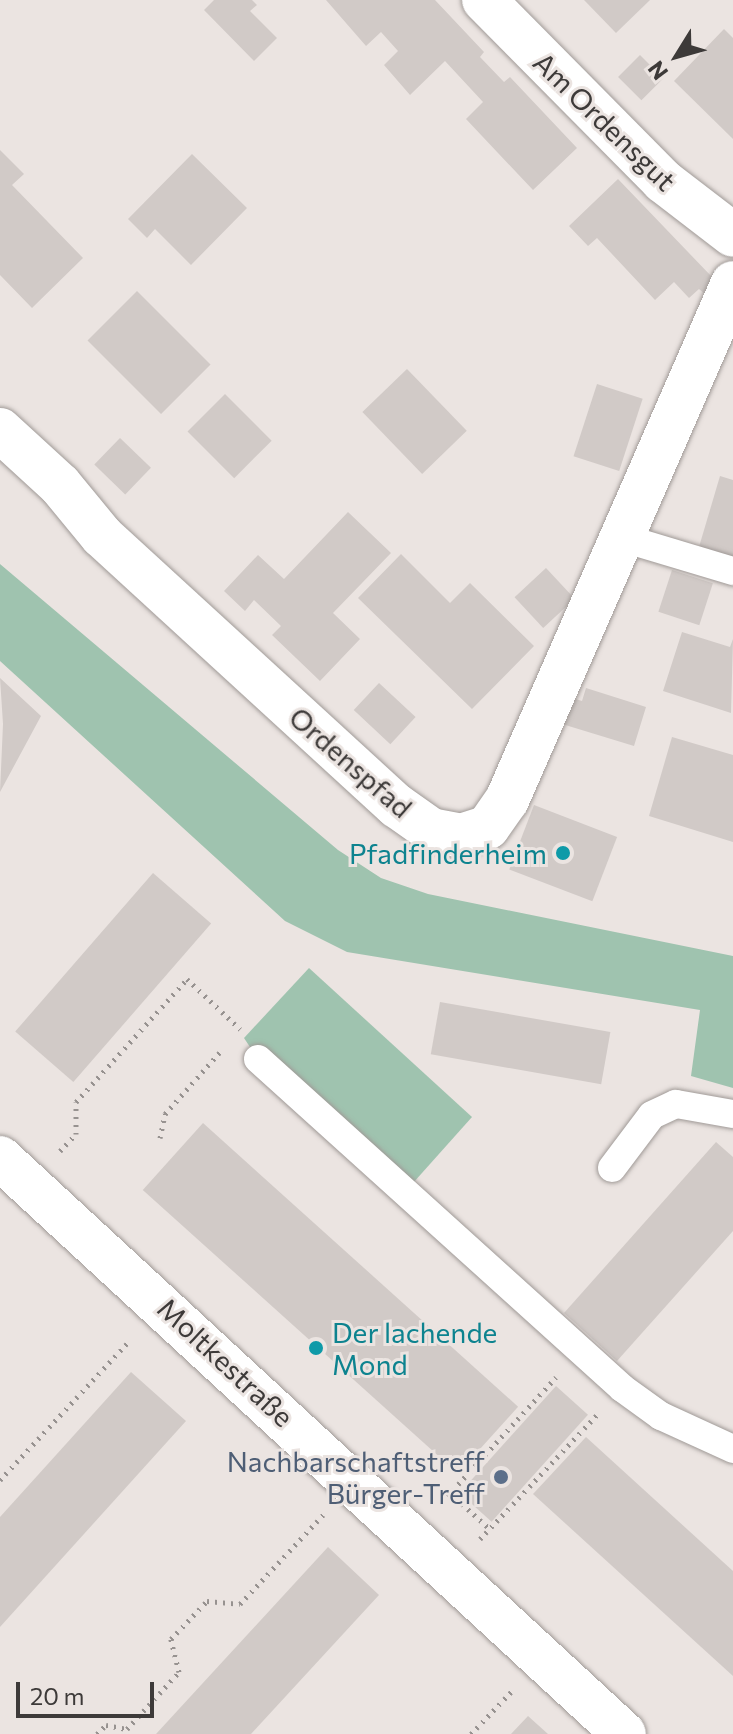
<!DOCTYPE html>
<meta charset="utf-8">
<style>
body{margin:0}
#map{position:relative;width:733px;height:1734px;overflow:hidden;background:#ebe4e1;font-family:Commissioner,sans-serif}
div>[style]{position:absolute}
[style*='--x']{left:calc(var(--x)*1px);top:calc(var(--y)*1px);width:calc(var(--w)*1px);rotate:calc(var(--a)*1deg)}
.green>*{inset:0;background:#9fc3af}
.building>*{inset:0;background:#d1cac7;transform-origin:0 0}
.path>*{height:5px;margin-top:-2.5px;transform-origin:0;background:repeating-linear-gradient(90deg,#979290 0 2px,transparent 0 8px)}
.roads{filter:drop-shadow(0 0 2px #a09a97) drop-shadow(0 0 2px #a09a97)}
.service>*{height:28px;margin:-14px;padding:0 14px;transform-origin:14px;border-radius:14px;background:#fff}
.minor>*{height:44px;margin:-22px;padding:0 22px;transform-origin:22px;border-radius:22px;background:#fff}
.tertiary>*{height:44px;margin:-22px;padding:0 22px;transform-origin:22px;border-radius:22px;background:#fff}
.dots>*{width:22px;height:22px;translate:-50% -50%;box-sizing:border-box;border:4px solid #ebe4e1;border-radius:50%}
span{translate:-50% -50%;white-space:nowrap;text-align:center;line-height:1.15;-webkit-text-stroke:6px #ebe4e1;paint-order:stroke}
.street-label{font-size:28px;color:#3d3a39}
.culture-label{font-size:28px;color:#0d838f}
.right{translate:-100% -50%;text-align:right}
.left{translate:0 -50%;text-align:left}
.service-label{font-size:28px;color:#4e5e75}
.north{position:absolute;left:637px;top:16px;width:80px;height:80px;-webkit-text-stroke:6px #ebe4e1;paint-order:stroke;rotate:233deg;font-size:22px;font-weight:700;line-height:32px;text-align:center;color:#3d3a39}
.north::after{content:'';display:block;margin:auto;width:28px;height:36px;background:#3d3a39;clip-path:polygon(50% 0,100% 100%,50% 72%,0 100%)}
.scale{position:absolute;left:16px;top:1682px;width:138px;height:36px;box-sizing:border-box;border:4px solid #3d3a39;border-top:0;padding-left:10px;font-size:24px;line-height:28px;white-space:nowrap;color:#3d3a39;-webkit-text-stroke:6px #ebe4e1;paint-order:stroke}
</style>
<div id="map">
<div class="green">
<i style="clip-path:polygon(0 564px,338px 850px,381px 878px,428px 894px,733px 956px,733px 1088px,691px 1076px,700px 1010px,347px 952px,285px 921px,0 661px)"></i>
<i style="clip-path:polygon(309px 968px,472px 1117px,405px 1192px,258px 1059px,244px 1038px)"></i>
</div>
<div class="building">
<i style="clip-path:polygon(214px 0,252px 0,257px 5px,250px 11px,277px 38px,254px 61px,204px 10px)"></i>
<i style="clip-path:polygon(326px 0,435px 0,484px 52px,480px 57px,504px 82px,510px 77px,577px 148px,533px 190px,466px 119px,483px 102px,445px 61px,410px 95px,384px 65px,398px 51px,381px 32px,366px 46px)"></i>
<i style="clip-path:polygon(584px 0,650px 0,616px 33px)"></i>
<i style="clip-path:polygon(724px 29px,733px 38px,733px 139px,674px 81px)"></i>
<i style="left:640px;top:55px;width:33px;height:31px;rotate:45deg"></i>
<i style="clip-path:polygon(0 150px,24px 174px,12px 185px,83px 258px,32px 308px,0 275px)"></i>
<i style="clip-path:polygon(192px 154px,247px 208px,191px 265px,155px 229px,147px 238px,128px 219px)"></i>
<i style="clip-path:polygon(618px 179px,712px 277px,713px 301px,699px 289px,689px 298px,674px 282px,655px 300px,597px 238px,588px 246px,569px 226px)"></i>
<i style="left:137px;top:291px;width:104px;height:70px;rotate:45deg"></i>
<i style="left:407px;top:369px;width:86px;height:62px;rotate:46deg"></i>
<i style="left:597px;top:384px;width:48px;height:76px;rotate:18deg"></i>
<i style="left:225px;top:394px;width:66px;height:53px;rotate:45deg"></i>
<i style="left:120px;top:438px;width:43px;height:37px;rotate:44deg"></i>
<i style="clip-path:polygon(720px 476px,733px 480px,733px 558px,699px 547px)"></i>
<i style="clip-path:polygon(348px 512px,391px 553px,333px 613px,360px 639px,320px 681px,272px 635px,281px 626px,254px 600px,245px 611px,224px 591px,258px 555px,284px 579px)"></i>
<i style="clip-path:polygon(401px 554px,450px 603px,470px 583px,534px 646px,472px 709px,358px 598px)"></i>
<i style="left:546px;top:568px;width:42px;height:43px;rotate:47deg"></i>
<i style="left:672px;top:570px;width:43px;height:44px;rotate:18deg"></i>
<i style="clip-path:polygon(682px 632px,730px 647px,733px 639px,731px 713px,663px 691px)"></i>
<i style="clip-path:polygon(0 678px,41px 716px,0 792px,3px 724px)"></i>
<i style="left:379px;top:683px;width:50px;height:37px;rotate:43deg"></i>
<i style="clip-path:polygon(586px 688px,646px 707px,634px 746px,562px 724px,569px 697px,582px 701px)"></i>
<i style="clip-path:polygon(672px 737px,733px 755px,733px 842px,649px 816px)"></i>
<i style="left:534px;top:805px;width:89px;height:69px;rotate:21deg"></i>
<i style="left:153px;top:873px;width:77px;height:210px;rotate:41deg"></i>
<i style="left:440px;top:1002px;width:173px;height:53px;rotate:10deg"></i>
<i style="left:203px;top:1123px;width:424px;height:90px;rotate:42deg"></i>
<i style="clip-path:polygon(716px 1142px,733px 1157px,733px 1231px,617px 1361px,564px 1313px)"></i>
<i style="clip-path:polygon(131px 1372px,186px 1421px,0 1627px,0 1517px)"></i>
<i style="left:556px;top:1386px;width:43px;height:144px;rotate:42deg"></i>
<i style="clip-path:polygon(586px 1437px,733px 1571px,733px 1676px,533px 1494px)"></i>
<i style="clip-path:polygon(328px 1547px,379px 1595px,251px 1734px,156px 1734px)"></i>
<i style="clip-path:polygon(528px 1716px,548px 1734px,511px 1734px)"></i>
</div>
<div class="path">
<i style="--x:160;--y:1138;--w:25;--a:-78"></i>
<i style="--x:165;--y:1114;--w:83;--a:-48.4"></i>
<i style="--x:60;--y:1151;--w:23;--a:-47"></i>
<i style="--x:76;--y:1134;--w:32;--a:-90"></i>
<i style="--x:76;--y:1102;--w:166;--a:-47.9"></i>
<i style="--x:187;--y:979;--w:73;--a:43.3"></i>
<i style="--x:0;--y:1480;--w:191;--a:-47.1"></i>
<i style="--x:450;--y:1493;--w:54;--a:42"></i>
<i style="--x:442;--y:1502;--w:169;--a:-47.6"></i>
<i style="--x:480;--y:1539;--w:170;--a:-46.7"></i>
<i style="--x:97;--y:1734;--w:13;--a:-45"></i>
<i style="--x:106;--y:1725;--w:21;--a:11"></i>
<i style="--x:127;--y:1729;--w:77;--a:-47.6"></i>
<i style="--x:179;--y:1672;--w:34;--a:-104"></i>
<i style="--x:171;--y:1639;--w:52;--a:-46.5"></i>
<i style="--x:207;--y:1601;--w:33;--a:5"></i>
<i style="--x:240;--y:1604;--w:122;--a:-47"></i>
<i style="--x:471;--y:1734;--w:59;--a:-46.4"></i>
</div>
<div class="roads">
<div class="service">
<i style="--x:623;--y:538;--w:115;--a:16.7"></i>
<i style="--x:258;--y:1059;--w:491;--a:42.1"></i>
<i style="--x:622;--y:1388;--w:48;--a:35.7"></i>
<i style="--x:661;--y:1416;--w:79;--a:24.6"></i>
<i style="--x:612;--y:1168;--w:66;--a:-53"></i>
<i style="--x:652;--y:1115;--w:26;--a:-25"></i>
<i style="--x:676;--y:1104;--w:58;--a:10"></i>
</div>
<div class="minor">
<i style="--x:484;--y:0;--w:255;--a:45.3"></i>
<i style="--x:663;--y:181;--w:88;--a:37.6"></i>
<i style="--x:0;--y:430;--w:81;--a:42.5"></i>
<i style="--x:60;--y:485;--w:66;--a:50.5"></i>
<i style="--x:102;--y:536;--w:400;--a:42.5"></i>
<i style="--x:397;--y:806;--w:42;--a:35.2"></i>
<i style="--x:431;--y:830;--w:31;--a:11"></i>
<i style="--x:461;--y:836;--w:28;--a:-18"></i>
<i style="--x:488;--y:827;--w:33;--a:-55"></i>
<i style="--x:507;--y:800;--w:564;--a:-66.39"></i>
</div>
<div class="tertiary">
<i style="--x:0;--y:1158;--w:849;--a:42.71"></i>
</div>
</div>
<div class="dots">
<i style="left:563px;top:853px;background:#0f9aa8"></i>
<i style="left:316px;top:1348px;background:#0f9aa8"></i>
<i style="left:501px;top:1477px;background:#5c6f8a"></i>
</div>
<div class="street-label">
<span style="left:605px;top:121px;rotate:44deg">Am Ordensgut</span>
<span style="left:351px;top:762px;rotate:41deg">Ordenspfad</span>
<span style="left:226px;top:1362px;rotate:43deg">Moltkestraße</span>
</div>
<div class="culture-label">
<span class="right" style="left:547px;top:853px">Pfadfinderheim</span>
<span class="left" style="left:332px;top:1348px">Der lachende<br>Mond</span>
</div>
<div class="service-label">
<span class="right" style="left:485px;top:1477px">Nachbarschaftstreff<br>Bürger-Treff</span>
</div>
<div class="north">N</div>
<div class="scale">20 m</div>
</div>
